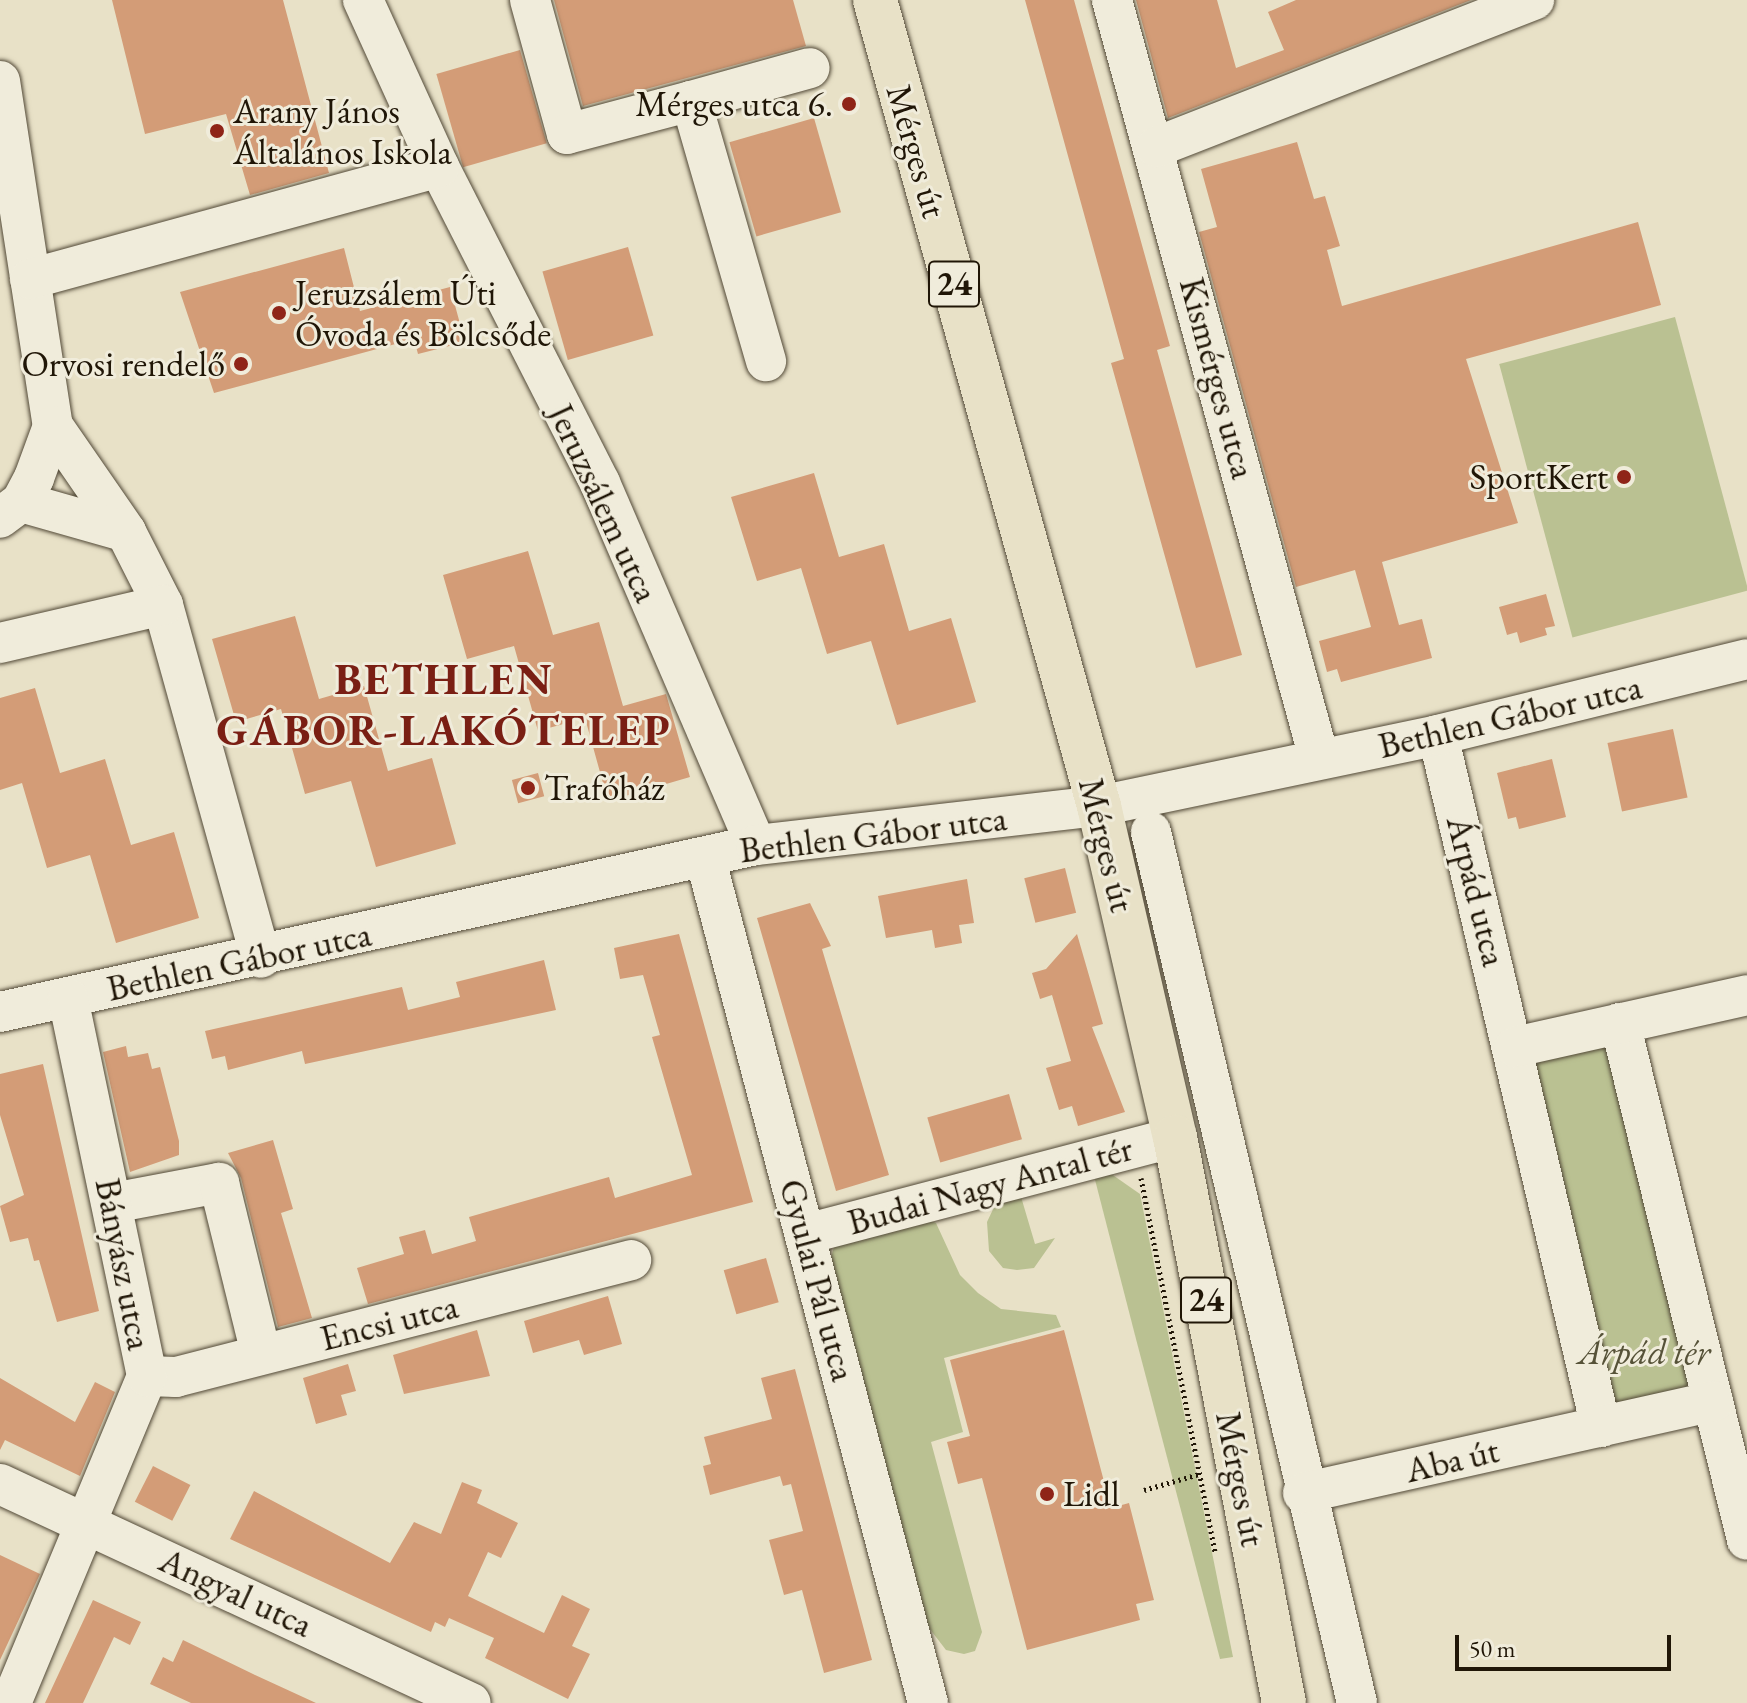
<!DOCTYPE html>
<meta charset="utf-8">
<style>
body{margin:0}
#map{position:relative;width:1747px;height:1703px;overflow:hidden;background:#e8e1c7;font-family:"EB Garamond",serif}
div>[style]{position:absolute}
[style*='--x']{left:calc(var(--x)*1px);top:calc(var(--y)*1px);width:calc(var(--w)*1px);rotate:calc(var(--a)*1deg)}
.green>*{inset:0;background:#bac192;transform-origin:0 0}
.building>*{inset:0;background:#d39c77;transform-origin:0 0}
.path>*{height:5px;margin-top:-2.5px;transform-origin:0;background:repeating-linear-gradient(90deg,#201607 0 2px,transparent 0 6px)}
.roads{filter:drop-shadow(0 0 2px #524937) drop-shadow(0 0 2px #524937)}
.minor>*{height:40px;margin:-20px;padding:0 20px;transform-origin:20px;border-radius:20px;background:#f0ecdb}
.major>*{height:44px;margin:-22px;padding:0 22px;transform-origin:22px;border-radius:22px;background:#e8e1c7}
.dots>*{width:22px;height:22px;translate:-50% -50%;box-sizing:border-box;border:4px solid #f0ecdb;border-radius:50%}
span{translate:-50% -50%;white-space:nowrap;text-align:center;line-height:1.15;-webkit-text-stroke:6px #f0ecdb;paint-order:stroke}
.shield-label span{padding:2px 6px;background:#f0ecdb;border:2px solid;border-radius:6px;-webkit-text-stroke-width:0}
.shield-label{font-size:34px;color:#201607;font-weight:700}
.poi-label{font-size:36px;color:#201607}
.right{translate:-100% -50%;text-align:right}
.left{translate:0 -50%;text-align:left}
.street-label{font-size:36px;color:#201607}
.park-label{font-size:36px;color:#565238;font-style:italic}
.district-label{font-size:44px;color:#7a1f14;font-weight:700;letter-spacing:2px}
.scale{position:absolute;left:1455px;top:1635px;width:216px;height:36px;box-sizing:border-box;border:4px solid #201607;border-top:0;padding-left:10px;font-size:24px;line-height:28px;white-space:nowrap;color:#201607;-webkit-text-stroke:6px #f0ecdb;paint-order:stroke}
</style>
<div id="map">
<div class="green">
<i style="left:1675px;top:317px;width:283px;height:182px;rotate:75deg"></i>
<i style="left:1616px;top:1029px;width:378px;height:95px;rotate:76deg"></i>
<i style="clip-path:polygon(1107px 1171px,1140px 1194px,1233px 1657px,1220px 1659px,1136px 1339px,1093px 1172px)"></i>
<i style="clip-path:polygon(1019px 1190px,1035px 1244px,1055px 1238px,1034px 1268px,1017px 1270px,1003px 1268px,989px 1251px,987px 1222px,996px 1203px)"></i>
<i style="clip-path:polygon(917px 1216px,936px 1223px,960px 1275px,978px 1293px,1001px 1309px,1056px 1315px,1061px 1327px,944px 1358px,963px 1432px,931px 1442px,982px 1632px,975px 1651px,964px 1654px,946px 1650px,926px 1624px,831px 1258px,835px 1243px)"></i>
</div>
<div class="building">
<i style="clip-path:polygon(112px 0,283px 0,329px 173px,250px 195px,226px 114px,145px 134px)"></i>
<i style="clip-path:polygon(554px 0,793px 0,806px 46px,583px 106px)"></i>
<i style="clip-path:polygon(1025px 0,1074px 0,1170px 346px,1157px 350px,1242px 655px,1196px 668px,1111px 363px,1124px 359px)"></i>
<i style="clip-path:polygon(1136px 0,1217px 0,1236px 68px,1284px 50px,1268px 12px,1296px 0,1471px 0,1168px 118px)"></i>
<i style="left:520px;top:50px;width:97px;height:87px;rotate:74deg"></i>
<i style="left:814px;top:118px;width:98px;height:88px;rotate:74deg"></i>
<i style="clip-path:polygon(1297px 142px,1314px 199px,1325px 196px,1340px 246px,1327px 250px,1342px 306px,1638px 222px,1661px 305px,1466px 359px,1518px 523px,1382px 562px,1399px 625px,1422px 619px,1432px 658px,1341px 682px,1337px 669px,1327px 672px,1319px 641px,1371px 627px,1355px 570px,1296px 587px,1199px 232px,1217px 227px,1201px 169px)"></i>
<i style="left:628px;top:247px;width:92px;height:89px;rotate:74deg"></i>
<i style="clip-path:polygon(344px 248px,360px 311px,450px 287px,465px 342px,418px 354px,414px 339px,214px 393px,180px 292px)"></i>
<i style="clip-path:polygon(814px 473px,839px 557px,884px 544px,909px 631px,951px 618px,976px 702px,897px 725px,871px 641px,827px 654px,801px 568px,757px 581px,731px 497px)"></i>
<i style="clip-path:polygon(528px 551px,553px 635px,599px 622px,623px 706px,666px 694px,690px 777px,608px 801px,585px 718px,538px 731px,514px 646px,467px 659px,443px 575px)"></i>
<i style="clip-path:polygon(1546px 594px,1555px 626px,1545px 628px,1547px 635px,1520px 643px,1517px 632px,1507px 635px,1499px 607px)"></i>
<i style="clip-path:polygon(295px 616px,319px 699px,364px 686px,388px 771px,432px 758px,456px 844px,376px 867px,351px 781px,305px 794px,281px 709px,236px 722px,212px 639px)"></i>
<i style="clip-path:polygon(35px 688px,60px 773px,105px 759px,131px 845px,174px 832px,199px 918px,116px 943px,90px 855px,47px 868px,22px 783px,0 790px,0 698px)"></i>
<i style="left:1673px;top:729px;width:70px;height:67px;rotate:78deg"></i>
<i style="clip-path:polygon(1552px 759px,1566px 817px,1519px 829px,1516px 817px,1508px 819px,1497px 773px)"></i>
<i style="left:538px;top:773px;width:24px;height:27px;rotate:75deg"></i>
<i style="left:1065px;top:868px;width:46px;height:42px;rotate:76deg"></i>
<i style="clip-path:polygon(967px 879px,974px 923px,959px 925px,962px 943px,935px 948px,932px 930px,886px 938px,878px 896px)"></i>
<i style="clip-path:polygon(810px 903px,831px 946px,822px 949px,889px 1175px,836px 1191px,757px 918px)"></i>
<i style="clip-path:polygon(679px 934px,753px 1202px,368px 1304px,357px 1268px,404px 1254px,399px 1237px,425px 1230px,432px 1254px,476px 1241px,469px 1217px,609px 1177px,615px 1198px,692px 1175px,652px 1037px,660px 1035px,643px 975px,620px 979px,614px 948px)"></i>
<i style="clip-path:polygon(1077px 934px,1103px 1024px,1092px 1027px,1125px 1112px,1078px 1126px,1072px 1106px,1059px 1110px,1046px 1068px,1071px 1061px,1052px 995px,1040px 999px,1032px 973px,1046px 969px)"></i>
<i style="clip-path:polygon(544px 960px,556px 1010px,305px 1064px,302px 1051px,228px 1070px,225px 1056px,212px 1059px,205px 1031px,402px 987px,408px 1010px,460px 997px,456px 982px)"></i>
<i style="clip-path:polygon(126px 1046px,128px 1057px,148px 1053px,152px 1069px,160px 1067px,179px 1141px,179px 1155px,130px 1172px,103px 1052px)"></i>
<i style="clip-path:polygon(43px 1064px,99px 1311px,57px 1322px,39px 1260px,34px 1261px,28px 1238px,10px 1242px,0 1206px,24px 1195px,0 1115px,0 1074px)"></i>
<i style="left:1009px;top:1094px;width:47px;height:85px;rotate:74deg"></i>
<i style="clip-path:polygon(273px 1140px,293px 1209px,281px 1213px,312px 1318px,278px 1327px,241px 1178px,228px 1153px)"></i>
<i style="left:766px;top:1258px;width:46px;height:44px;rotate:74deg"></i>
<i style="clip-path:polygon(608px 1296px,622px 1344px,584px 1355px,579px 1340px,533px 1353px,524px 1321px)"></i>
<i style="clip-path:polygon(477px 1330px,490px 1376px,404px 1394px,393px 1355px)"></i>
<i style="clip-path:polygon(1064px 1330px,1111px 1508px,1129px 1503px,1154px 1600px,1136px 1604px,1140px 1620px,1027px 1650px,982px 1478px,958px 1484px,947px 1442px,970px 1436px,950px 1360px)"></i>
<i style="clip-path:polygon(348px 1364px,356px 1391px,341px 1395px,347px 1415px,316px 1424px,303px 1378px)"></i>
<i style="clip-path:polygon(795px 1369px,872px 1660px,824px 1673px,802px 1590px,784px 1595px,769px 1540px,803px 1531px,791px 1484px,783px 1486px,780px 1476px,710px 1495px,703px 1466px,711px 1464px,704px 1437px,772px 1419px,761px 1378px)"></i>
<i style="clip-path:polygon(0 1378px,75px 1422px,95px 1382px,115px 1392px,80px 1476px,5px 1440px,0 1450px)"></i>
<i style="left:153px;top:1466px;width:42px;height:40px;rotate:27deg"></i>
<i style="clip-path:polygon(462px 1482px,482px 1490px,477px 1503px,518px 1523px,501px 1558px,488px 1552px,468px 1596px,544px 1633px,562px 1595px,590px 1609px,572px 1646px,590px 1654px,568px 1699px,485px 1658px,494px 1638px,449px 1618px,445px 1627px,435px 1622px,431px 1632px,230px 1539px,254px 1491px,390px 1563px,414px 1522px,441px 1534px)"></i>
<i style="clip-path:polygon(0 1555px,40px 1574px,0 1660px)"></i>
<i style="clip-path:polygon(93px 1600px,141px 1622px,130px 1645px,114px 1637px,83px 1703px,45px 1703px)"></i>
<i style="clip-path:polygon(183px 1640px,253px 1674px,316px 1703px,191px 1703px,150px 1684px,163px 1657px,173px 1662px)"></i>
</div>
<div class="path">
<i style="--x:1141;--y:1178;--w:382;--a:78.8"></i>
<i style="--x:1144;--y:1490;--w:57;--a:-16.2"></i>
</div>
<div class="roads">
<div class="minor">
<i style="--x:363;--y:0;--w:183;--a:65.5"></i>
<i style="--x:439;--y:167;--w:355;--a:63"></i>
<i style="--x:600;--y:483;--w:394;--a:66.7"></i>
<i style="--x:530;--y:0;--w:139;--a:74.6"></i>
<i style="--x:567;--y:134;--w:128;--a:-14.9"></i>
<i style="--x:691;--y:101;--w:271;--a:73.9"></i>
<i style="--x:1112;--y:0;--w:786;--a:74.73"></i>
<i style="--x:0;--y:81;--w:349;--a:81.3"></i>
<i style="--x:53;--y:426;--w:55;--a:110.1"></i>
<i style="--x:34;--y:478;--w:27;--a:118"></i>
<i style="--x:21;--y:502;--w:26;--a:143"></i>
<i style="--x:691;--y:101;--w:123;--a:-15.5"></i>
<i style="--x:1156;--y:147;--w:406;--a:-21.3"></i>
<i style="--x:30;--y:279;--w:424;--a:-15.3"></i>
<i style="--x:53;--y:426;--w:129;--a:55.4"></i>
<i style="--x:126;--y:532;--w:82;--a:63.1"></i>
<i style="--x:163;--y:605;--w:366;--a:74.5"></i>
<i style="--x:21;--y:502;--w:109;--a:15.9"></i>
<i style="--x:0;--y:643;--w:167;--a:-13.1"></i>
<i style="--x:1438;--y:735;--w:711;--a:76.75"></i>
<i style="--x:1151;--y:832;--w:895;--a:76.69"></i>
<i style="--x:705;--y:857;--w:875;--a:75.23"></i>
<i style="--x:0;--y:1012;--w:774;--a:-12.46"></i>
<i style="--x:756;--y:845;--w:345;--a:-6.5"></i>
<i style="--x:1099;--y:806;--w:346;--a:-11.8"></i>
<i style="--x:1438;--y:735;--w:318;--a:-13.8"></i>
<i style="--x:1620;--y:1023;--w:532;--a:76.2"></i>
<i style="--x:1515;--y:1047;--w:238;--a:-12.6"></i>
<i style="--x:113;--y:1203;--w:108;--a:-10.7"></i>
<i style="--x:219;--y:1183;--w:176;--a:76.2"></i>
<i style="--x:806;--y:1234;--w:382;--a:-14.7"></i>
<i style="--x:147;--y:1376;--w:29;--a:2"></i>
<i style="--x:176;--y:1377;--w:470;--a:-14.4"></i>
<i style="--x:0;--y:1484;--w:519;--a:24.94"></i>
<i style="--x:1303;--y:1493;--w:420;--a:-12.6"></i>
<i style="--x:11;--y:1703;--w:354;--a:-67.4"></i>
<i style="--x:147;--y:1376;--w:386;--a:-101.8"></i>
</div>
<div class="major">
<i style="--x:875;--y:0;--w:837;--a:74.47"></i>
<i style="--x:1099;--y:806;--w:340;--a:77.1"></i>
<i style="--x:1175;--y:1137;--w:576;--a:79.1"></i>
</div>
</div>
<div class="dots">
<i style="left:849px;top:104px;background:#8f2418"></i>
<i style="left:217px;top:131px;background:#8f2418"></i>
<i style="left:279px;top:313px;background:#8f2418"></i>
<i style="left:241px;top:364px;background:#8f2418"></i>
<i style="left:1624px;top:477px;background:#8f2418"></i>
<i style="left:528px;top:788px;background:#8f2418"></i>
<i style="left:1047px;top:1494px;background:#8f2418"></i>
</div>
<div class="shield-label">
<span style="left:954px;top:284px">24</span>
<span style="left:1206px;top:1300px">24</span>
</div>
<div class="poi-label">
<span class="right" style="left:833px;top:104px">Mérges utca 6.</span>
<span class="left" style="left:233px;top:131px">Arany János<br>Általános Iskola</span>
<span class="left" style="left:295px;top:313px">Jeruzsálem Úti<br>Óvoda és Bölcsőde</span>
<span class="right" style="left:225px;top:364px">Orvosi rendelő</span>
<span class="right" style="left:1608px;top:477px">SportKert</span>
<span class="left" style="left:544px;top:788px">Trafóház</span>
<span class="left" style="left:1063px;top:1494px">Lidl</span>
</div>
<div class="street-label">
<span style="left:917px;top:151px;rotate:74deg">Mérges út</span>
<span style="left:1218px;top:378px;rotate:75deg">Kismérges utca</span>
<span style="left:604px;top:503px;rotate:65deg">Jeruzsálem utca</span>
<span style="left:1510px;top:716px;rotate:-13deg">Bethlen Gábor utca</span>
<span style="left:873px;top:834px;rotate:-7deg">Bethlen Gábor utca</span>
<span style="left:1107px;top:845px;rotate:76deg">Mérges út</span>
<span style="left:1477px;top:891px;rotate:76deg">Árpád utca</span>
<span style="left:239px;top:961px;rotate:-12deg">Bethlen Gábor utca</span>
<span style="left:990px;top:1185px;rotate:-15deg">Budai Nagy Antal tér</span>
<span style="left:124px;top:1264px;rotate:79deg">Bányász utca</span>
<span style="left:818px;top:1280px;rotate:75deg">Gyulai Pál utca</span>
<span style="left:389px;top:1322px;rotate:-14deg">Encsi utca</span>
<span style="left:1452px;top:1460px;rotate:-13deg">Aba út</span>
<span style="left:1241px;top:1479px;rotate:79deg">Mérges út</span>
<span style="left:236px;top:1592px;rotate:25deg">Angyal utca</span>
</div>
<div class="park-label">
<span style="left:1644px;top:1352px">Árpád tér</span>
</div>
<div class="district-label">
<span style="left:444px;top:705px">BETHLEN<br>GÁBOR-LAKÓTELEP</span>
</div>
<div class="scale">50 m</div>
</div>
